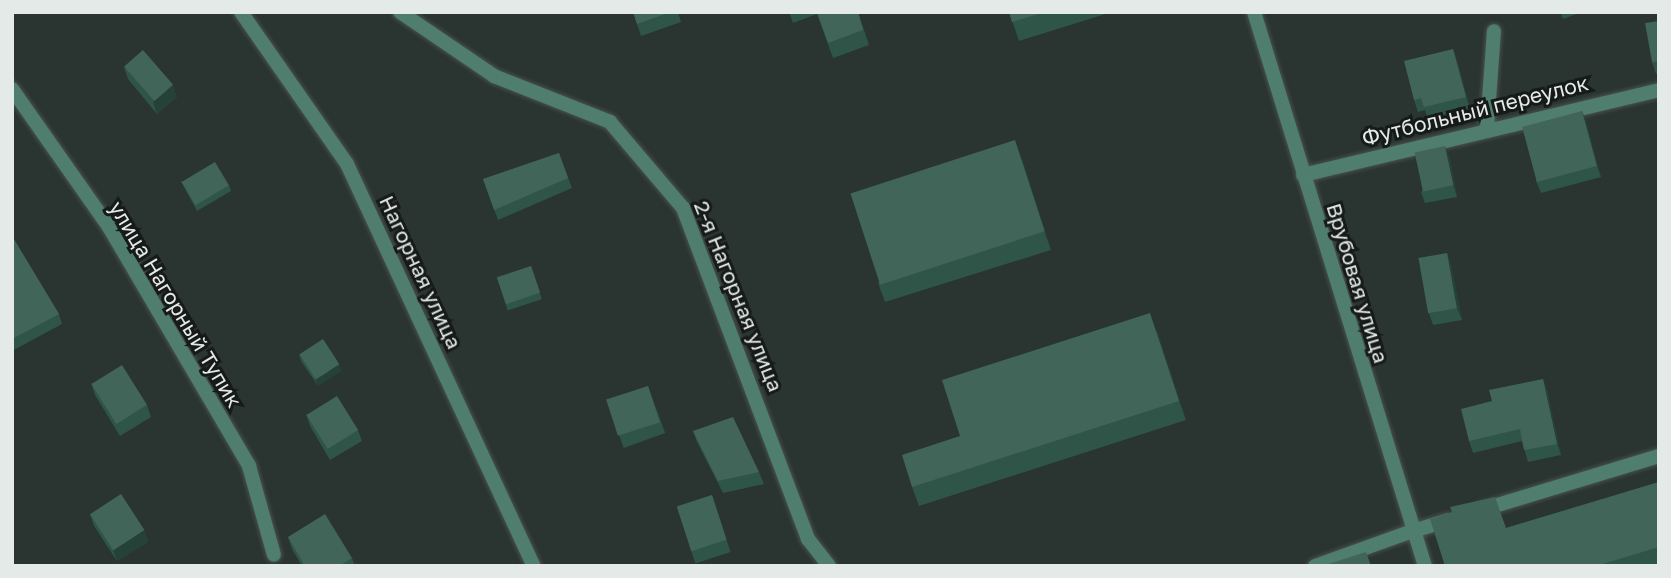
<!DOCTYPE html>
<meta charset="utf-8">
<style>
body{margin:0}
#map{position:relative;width:1671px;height:578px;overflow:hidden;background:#2a3430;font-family:"Golos Text",sans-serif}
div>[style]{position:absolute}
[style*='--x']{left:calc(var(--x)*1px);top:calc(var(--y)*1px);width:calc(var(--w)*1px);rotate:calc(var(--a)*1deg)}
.roads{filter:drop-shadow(0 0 2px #48514d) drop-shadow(0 0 2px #48514d)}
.lane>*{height:14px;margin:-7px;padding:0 7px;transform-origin:7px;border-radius:7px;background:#4f7e6e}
.street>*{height:14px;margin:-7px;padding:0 7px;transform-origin:7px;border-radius:7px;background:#4f7e6e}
.wall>*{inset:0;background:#2f5549;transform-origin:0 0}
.shaded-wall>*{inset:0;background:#254138}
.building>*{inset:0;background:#42655a;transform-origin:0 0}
span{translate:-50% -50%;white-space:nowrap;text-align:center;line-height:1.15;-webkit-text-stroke:6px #161a19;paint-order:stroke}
.street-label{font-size:21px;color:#e4eae8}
.frame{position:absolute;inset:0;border:14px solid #e4eae8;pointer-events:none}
</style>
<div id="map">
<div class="roads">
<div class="lane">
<i style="--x:1487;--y:128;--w:97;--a:-85.9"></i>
<i style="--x:1315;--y:566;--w:104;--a:-19.7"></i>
</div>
<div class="street">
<i style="--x:241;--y:12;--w:185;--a:55.1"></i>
<i style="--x:347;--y:164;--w:443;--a:65.1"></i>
<i style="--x:400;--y:12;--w:114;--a:34.2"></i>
<i style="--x:494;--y:76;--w:125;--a:21.6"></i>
<i style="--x:610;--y:122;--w:113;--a:49.7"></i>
<i style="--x:683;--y:208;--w:354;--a:69.3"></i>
<i style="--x:808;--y:539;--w:34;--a:52"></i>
<i style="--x:1254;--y:12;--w:580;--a:72.85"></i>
<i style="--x:12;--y:89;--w:169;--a:54.9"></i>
<i style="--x:109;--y:227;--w:277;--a:59.6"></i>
<i style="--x:249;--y:466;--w:92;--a:74.3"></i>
<i style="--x:1303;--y:175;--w:366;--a:-13.4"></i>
<i style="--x:1481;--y:510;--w:186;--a:-16.9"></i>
<i style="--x:1413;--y:531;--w:37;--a:-17"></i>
</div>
</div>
<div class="wall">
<i style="clip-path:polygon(633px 12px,678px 12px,681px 22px,641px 36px)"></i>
<i style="clip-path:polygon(789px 12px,858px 12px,869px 45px,833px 58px,817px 14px,793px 23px)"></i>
<i style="clip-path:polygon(1009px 12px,1112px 12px,1019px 41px)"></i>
<i style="clip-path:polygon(1560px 12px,1582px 12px,1563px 19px)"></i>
<i style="clip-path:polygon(1659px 21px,1659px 73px,1656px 74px,1652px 62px)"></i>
<i style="clip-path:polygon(1453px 49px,1457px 60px,1470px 108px,1428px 119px,1425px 110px,1418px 112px,1414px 100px)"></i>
<i style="clip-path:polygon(124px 67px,177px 97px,157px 114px,128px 79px)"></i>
<i style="clip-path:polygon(1582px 111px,1586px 122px,1601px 177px,1541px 193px,1536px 181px)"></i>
<i style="clip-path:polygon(559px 153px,572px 188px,498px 220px,483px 179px)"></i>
<i style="clip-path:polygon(1450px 158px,1457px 197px,1425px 203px,1421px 192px)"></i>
<i style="clip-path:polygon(1022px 159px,1051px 250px,885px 302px,878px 283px)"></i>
<i style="clip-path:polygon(181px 181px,229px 185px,231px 191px,197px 211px,184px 187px)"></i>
<i style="clip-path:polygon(12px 236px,59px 314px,62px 324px,12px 351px)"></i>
<i style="clip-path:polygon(1447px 253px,1451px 265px,1462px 320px,1433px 325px,1429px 313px)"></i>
<i style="left:531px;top:266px;width:35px;height:36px;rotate:72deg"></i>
<i style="clip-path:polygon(1157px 331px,1186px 420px,919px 506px,912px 487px)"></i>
<i style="clip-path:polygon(299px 354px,339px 364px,341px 371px,318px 386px,301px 361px)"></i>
<i style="clip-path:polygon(1543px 379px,1547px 390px,1561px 455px,1528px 462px,1522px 441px,1473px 453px,1469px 441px,1492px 401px)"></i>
<i style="clip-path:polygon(91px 383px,147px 405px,151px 417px,120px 436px,95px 395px)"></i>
<i style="left:648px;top:386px;width:50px;height:44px;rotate:70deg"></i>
<i style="clip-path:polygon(306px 414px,358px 430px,362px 441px,330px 460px,310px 426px)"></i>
<i style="clip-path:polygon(693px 431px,759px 472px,764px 484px,723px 493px,697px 442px)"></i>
<i style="clip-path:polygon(1659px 482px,1659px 566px,1445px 566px,1506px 528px)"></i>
<i style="left:712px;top:495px;width:60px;height:37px;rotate:72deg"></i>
<i style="clip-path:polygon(90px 514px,144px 530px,148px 542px,117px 561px,94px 526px)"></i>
<i style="clip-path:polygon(288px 537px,352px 558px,355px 566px,302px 566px,292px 549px)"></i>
</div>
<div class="shaded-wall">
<i style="clip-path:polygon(1453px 49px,1457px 60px,1470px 108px,1466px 97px)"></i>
<i style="clip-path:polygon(173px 85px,177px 97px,157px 114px,153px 102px)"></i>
<i style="clip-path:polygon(1582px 111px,1586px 122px,1601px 177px,1597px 166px)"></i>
<i style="clip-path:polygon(1015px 140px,1022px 159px,1051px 250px,1044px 231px)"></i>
<i style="clip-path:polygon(1445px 146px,1450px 158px,1457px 197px,1453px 185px)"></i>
<i style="clip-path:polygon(1447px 253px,1451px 265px,1462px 320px,1457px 308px)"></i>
<i style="clip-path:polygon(1150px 313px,1157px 331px,1186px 420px,1179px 401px)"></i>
<i style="clip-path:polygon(339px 364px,341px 371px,318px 386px,315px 379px)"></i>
<i style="clip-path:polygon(1543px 379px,1547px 390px,1561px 455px,1557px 444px)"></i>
<i style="clip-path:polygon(144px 530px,148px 542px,117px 561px,113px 550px)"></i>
</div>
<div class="building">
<i style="clip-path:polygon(633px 12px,671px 12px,637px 24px)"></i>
<i style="clip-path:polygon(817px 12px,858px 12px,863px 30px,828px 43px)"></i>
<i style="clip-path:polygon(1009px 12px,1045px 12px,1012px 22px)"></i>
<i style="clip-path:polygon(1659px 21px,1659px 61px,1652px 62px,1645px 23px)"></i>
<i style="clip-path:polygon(1453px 49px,1466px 97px,1424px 107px,1421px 98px,1414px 100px,1404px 61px)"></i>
<i style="left:143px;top:50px;width:46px;height:25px;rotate:49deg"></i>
<i style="left:1582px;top:111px;width:57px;height:62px;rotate:75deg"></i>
<i style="left:1015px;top:140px;width:96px;height:173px;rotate:72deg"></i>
<i style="left:1445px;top:146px;width:40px;height:31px;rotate:78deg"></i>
<i style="clip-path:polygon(559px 153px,568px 178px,494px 210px,483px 179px)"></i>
<i style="left:215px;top:162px;width:27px;height:39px;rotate:59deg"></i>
<i style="clip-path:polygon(12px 236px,59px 314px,12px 339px)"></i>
<i style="left:1447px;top:253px;width:56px;height:29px;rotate:80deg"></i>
<i style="left:531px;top:266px;width:28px;height:36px;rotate:71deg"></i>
<i style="clip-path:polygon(1150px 313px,1179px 401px,912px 487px,902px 455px,960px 436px,942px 380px)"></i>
<i style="left:323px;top:339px;width:30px;height:28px;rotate:57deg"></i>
<i style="left:122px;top:365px;width:47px;height:36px;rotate:58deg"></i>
<i style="clip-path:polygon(1543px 379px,1557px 444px,1524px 450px,1520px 429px,1469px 441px,1461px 409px,1492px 401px,1489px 390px)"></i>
<i style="left:648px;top:386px;width:38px;height:44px;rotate:72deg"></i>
<i style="left:337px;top:396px;width:40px;height:36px;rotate:58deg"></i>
<i style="clip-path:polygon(733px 417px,759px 472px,718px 481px,693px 431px)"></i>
<i style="clip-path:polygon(1659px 482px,1659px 547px,1596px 566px,1445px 566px,1430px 519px,1452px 512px,1450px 507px,1495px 497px,1506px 528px)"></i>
<i style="left:121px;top:494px;width:43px;height:37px;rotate:57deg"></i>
<i style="left:712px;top:495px;width:47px;height:37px;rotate:72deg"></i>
<i style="clip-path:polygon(325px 514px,352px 558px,339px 566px,305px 566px,288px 537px)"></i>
<i style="clip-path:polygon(1366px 552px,1371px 566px,1322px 566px)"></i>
</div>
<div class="street-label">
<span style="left:1475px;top:110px;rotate:-14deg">Футбольный переулок</span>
<span style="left:421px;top:272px;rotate:65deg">Нагорная улица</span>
<span style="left:1358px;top:283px;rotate:73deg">Врубовая улица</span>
<span style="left:739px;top:296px;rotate:68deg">2-я Нагорная улица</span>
<span style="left:176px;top:304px;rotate:59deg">улица Нагорный Тупик</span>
</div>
<div class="frame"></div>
</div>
